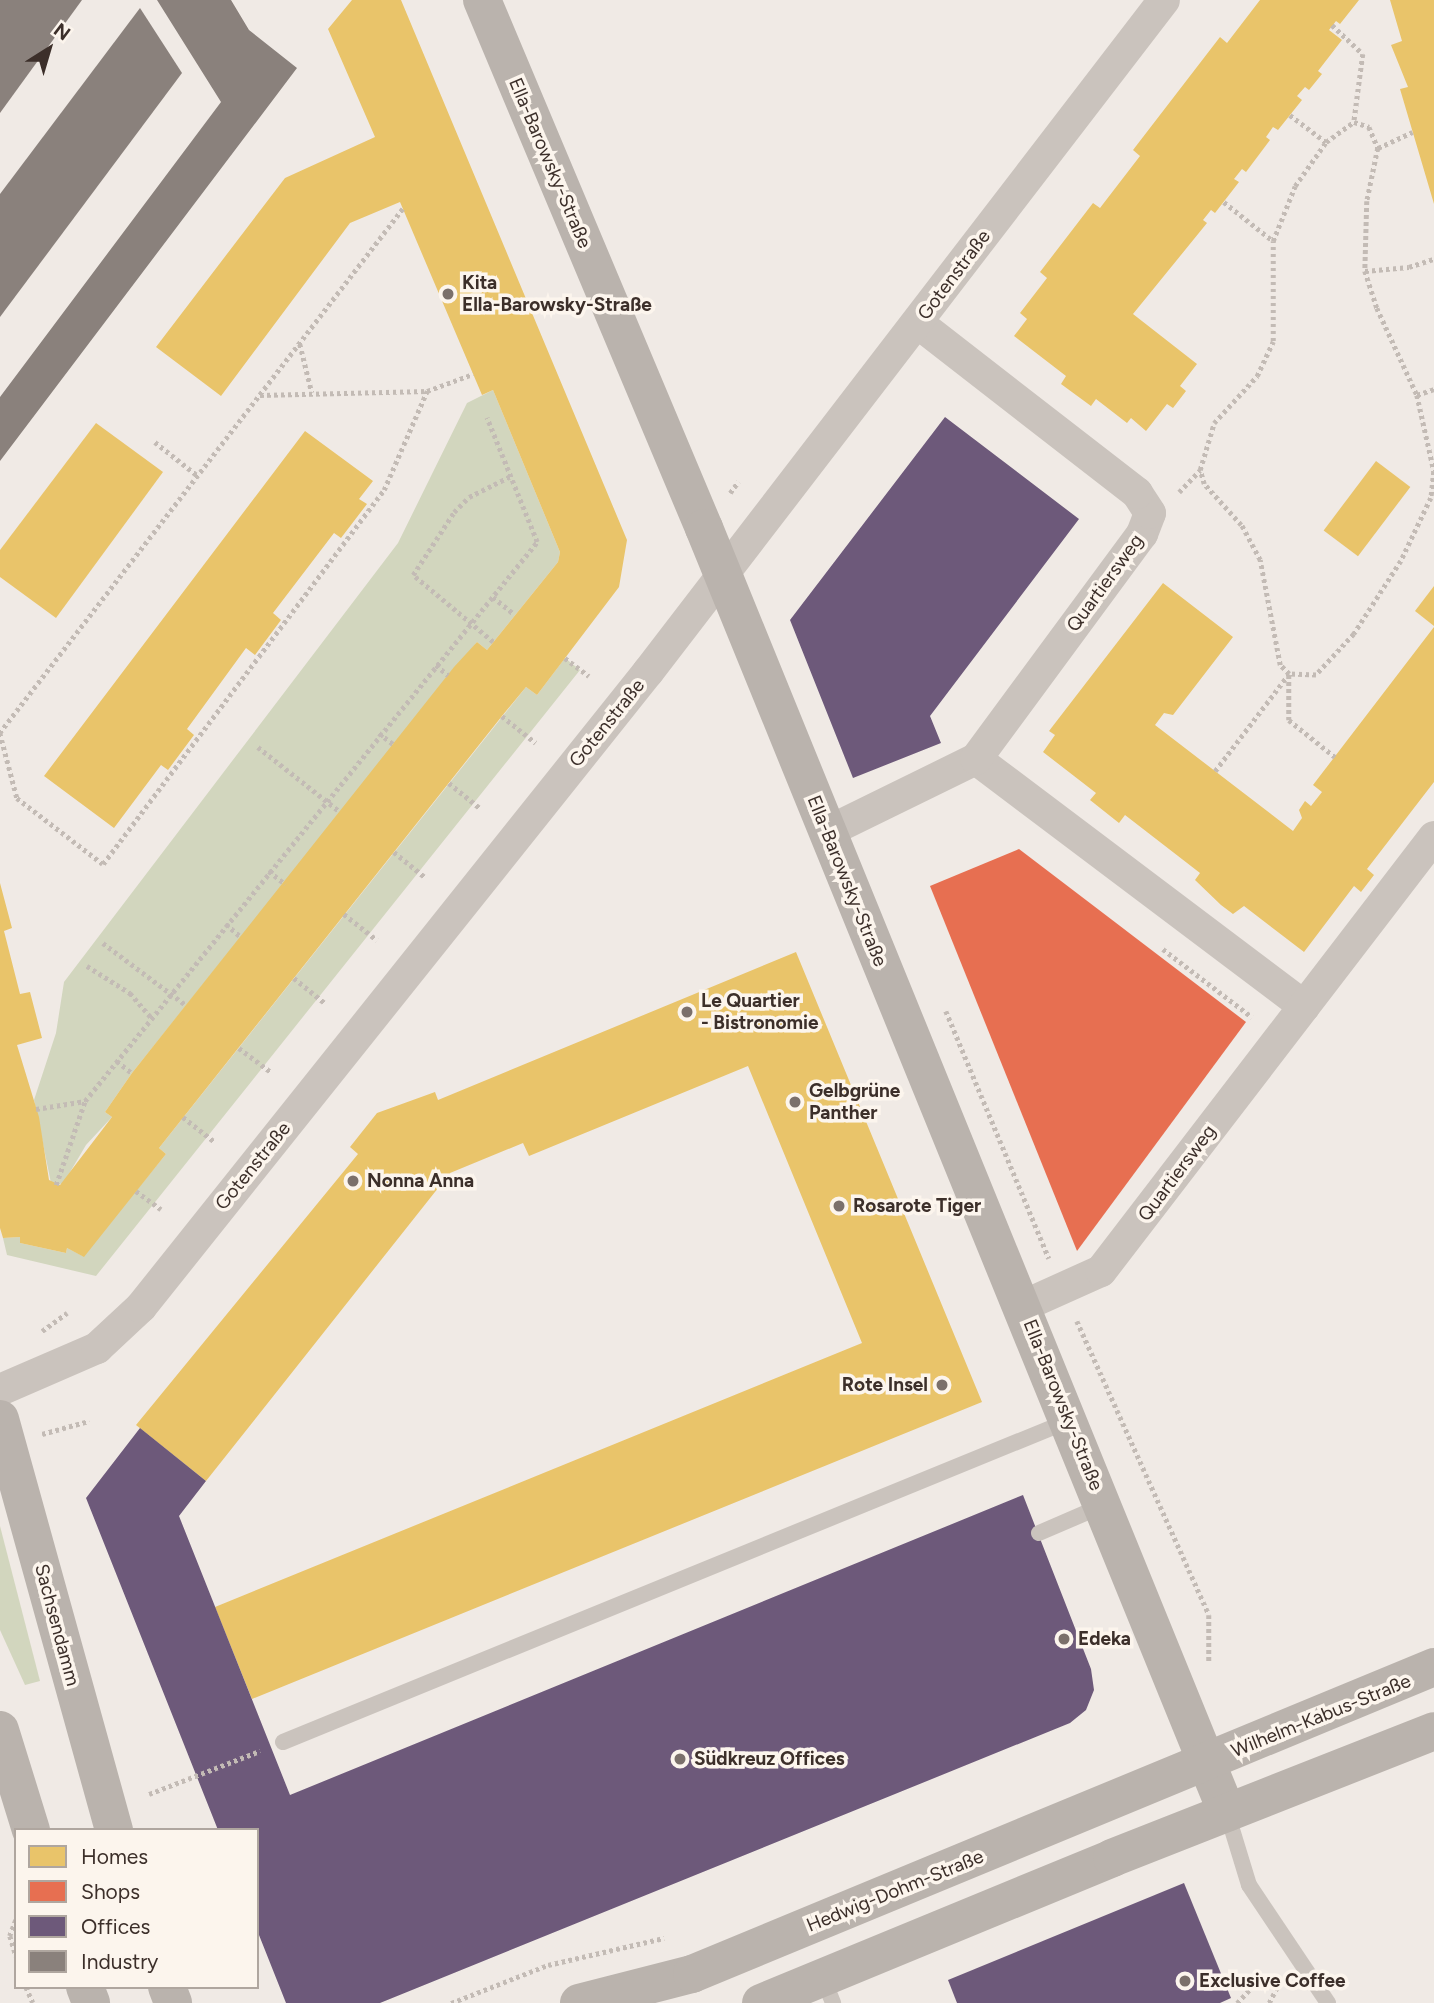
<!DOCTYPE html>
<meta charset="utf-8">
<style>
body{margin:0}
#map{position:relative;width:1434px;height:2003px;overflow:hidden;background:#f0eae5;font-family:Figtree,sans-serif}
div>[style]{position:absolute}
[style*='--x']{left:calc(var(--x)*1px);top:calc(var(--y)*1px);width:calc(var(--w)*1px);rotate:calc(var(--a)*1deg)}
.green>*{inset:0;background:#d2d6be}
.homes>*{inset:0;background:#e9c46a;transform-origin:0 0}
.shops>*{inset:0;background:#e76f51}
.offices>*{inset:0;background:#6d597a}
.industry>*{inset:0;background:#8a817c}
.path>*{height:4.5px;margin-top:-2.25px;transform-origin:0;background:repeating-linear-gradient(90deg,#c3bbb5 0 3.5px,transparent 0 7px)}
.lane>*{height:16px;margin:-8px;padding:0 8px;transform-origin:8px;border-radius:8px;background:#cac3bd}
.street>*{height:32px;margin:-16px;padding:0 16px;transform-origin:16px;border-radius:16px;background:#cac3bd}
.secondary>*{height:38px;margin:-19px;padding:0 19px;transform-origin:19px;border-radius:19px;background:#bab3ad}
.dots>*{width:19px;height:19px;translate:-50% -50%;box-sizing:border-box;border:4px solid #fcf5ed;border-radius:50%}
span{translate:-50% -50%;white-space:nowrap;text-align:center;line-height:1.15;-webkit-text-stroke:7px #fcf5ed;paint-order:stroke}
.street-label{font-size:19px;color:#3c2f2a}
.poi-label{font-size:19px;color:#3c2f2a;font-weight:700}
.left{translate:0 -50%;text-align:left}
.right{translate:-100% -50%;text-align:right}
.legend{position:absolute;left:14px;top:1828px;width:245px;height:161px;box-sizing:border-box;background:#fcf5ed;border:2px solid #afa69f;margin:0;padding:9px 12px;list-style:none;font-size:21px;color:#3c2f2a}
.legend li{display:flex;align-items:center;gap:14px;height:35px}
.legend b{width:35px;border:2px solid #afa69f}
.north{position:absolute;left:14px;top:14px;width:70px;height:70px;-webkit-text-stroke:5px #fcf5ed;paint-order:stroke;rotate:37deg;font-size:19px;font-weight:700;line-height:28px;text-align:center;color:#3c2f2a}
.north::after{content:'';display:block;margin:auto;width:24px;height:32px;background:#3c2f2a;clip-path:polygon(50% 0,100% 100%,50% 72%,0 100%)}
</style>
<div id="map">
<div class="green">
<i style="clip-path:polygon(493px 390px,560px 552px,558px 562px,487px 650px,477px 642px,132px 1073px,105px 1112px,112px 1117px,86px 1145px,63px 1184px,51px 1183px,34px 1100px,56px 1033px,64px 982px,398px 543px,467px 403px)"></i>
<i style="clip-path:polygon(565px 658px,580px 670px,96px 1276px,7px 1255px,3px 1238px,20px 1237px,20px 1243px,66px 1253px,67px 1248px,83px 1256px,166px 1154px,159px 1148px,526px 687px,537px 695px)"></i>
<i style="clip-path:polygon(0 1526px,40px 1681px,25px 1685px,0 1630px)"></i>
</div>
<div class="homes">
<i style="clip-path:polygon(352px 0,401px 0,627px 540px,619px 587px,537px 695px,526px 687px,502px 716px,159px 1148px,166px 1154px,84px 1257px,67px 1248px,66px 1253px,20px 1243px,20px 1237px,3px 1238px,0 1228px,0 883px,12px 928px,4px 931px,20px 994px,30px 992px,42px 1038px,17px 1045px,39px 1117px,49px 1180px,60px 1185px,112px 1117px,105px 1112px,132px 1073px,454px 667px,477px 642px,487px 650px,558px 562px,560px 552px,493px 390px,482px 395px,400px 202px,350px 223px,221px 396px,156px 347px,285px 178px,375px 137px,328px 29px)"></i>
<i style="clip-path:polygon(1260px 0,1359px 0,1340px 24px,1336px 21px,1329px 30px,1342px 40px,1318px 71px,1322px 74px,1309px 90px,1305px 87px,1297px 96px,1302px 100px,1278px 130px,1273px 127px,1266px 137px,1270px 140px,1246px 172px,1242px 169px,1234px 179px,1239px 182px,1215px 213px,1211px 210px,1203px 220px,1207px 223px,1133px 314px,1197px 364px,1180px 386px,1186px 391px,1173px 408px,1167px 404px,1146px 431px,1131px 418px,1127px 423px,1096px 399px,1091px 406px,1061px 384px,1066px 376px,1014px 336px,1027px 319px,1020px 313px,1047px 278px,1040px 272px,1093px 203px,1100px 208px,1140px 156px,1133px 150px,1220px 37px,1227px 43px)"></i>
<i style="clip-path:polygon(1390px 0,1434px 0,1434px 204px,1400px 89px,1408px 87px,1391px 45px,1402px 41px)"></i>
<i style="clip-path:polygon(96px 423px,163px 472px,56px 618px,0 577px,0 550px)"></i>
<i style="clip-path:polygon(305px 431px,373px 481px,359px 499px,367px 504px,341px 538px,334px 533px,273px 613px,281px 620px,255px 655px,246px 648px,187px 729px,194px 735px,168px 770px,161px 765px,114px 828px,44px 776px)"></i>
<i style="left:1376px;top:461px;width:43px;height:87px;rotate:37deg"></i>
<i style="clip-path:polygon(1163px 583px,1233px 637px,1173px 715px,1164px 713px,1155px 725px,1293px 831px,1302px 818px,1299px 810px,1305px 801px,1311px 806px,1322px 792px,1313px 785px,1434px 627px,1434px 782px,1367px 869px,1374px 875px,1361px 892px,1354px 886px,1304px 952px,1244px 906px,1233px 914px,1221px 905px,1195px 880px,1200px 873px,1125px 815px,1119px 823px,1090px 800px,1096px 793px,1043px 752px,1055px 735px,1049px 731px)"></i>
<i style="clip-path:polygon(1434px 586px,1434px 626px,1415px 611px)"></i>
<i style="clip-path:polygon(796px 952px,982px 1402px,252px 1699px,215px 1607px,862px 1343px,748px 1066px,529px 1156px,523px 1143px,450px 1173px,206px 1481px,136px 1425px,358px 1154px,350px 1147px,377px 1113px,435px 1092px,438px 1100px)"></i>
</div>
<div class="shops">
<i style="clip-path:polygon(1019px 849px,1246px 1022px,1077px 1251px,930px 886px)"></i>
</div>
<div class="offices">
<i style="clip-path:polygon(945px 417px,1079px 519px,930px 716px,941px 743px,853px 778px,790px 620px)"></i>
<i style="clip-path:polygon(140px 1428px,206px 1481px,179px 1516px,290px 1795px,1023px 1495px,1091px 1669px,1094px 1690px,1086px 1710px,1070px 1723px,380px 2003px,286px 2003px,257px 1930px,257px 1830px,218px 1830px,86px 1498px)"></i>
<i style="clip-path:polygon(1184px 1883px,1231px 1998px,1220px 2003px,957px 2003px,948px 1980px)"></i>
</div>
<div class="industry">
<i style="clip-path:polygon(0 0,82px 0,0 113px)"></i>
<i style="clip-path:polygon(157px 0,231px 0,249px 30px,297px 68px,0 461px,0 397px,221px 102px)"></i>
<i style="clip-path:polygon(140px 8px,182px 73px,0 317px,0 194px)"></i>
</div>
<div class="path">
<i style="--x:1332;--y:25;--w:42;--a:43.1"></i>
<i style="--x:1363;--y:54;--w:69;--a:97.5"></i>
<i style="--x:1290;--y:115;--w:45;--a:36.9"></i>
<i style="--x:1378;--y:148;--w:38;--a:-25"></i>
<i style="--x:1224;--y:202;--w:63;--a:38.5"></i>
<i style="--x:403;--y:209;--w:661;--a:127.56"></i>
<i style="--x:0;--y:733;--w:67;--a:75.3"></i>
<i style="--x:17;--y:798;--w:108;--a:37.5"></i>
<i style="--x:103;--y:864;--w:468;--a:-53.1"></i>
<i style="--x:384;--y:490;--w:108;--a:-66.5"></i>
<i style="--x:1365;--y:271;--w:44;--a:-5.2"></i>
<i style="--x:1409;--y:267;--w:26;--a:-18"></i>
<i style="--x:300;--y:344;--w:50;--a:76.2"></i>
<i style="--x:260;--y:395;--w:167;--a:-1.4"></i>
<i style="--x:427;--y:391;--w:49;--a:-20.3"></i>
<i style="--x:1417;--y:395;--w:18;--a:-19"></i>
<i style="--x:155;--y:442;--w:55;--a:38.3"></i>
<i style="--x:1179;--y:492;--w:30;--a:-46"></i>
<i style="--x:1200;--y:470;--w:49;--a:-73.4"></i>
<i style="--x:1214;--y:423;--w:64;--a:-47.5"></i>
<i style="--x:1257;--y:376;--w:38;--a:-65"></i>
<i style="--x:1273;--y:341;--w:100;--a:-90"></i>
<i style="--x:1273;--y:241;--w:59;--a:-68.2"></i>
<i style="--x:1295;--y:186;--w:54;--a:-54.8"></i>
<i style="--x:1326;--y:142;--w:34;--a:-36"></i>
<i style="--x:1354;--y:122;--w:16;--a:18"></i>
<i style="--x:1369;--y:127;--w:23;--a:67"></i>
<i style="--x:1378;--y:148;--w:54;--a:101.7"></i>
<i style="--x:1367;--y:201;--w:70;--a:91.6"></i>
<i style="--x:1365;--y:271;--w:39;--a:72"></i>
<i style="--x:1377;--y:308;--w:96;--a:65.3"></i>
<i style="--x:1417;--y:395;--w:78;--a:77.4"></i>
<i style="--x:1434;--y:471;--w:27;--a:96"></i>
<i style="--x:1431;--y:498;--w:70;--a:115.5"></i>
<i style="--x:1401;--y:561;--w:87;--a:122.8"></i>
<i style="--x:1354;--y:634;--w:56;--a:132.8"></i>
<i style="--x:1316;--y:675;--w:27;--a:-178"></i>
<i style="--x:1289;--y:674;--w:13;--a:-135"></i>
<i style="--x:1280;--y:665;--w:107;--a:-100.8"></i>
<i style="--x:1260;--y:560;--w:40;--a:-118"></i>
<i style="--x:1241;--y:525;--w:55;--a:-132.1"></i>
<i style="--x:1204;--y:484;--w:15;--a:-106"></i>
<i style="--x:730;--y:493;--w:14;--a:-54"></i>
<i style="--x:493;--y:597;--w:26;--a:39"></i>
<i style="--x:493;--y:642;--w:104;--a:-140.1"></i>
<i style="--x:413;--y:575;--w:75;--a:-56.9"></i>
<i style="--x:454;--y:512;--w:21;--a:-45"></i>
<i style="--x:469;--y:497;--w:47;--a:-26.6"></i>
<i style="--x:565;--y:658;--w:30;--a:37"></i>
<i style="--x:436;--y:665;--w:16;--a:40"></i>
<i style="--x:1289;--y:675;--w:45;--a:90"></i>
<i style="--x:1289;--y:720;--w:59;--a:38.8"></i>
<i style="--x:502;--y:716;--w:43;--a:38.5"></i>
<i style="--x:379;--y:733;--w:18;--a:38"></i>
<i style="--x:258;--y:747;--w:103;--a:38.3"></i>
<i style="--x:1215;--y:771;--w:122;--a:-52.7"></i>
<i style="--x:449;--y:783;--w:41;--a:39.1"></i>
<i style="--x:394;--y:852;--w:41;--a:39.1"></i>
<i style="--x:269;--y:871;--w:21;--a:39"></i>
<i style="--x:344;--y:914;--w:42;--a:38.2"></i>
<i style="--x:226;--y:924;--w:18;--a:41"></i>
<i style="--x:103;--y:943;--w:104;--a:36.8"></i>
<i style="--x:1163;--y:949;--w:112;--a:37.4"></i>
<i style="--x:87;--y:966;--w:51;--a:32.1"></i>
<i style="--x:130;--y:993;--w:32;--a:49"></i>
<i style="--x:294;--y:978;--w:41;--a:39.1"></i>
<i style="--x:946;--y:1011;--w:268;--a:67.4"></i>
<i style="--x:239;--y:1048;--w:40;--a:37"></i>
<i style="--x:117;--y:1061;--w:19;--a:39"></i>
<i style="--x:36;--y:1109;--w:50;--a:-9.3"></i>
<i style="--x:85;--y:1101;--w:719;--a:-51.04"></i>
<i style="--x:537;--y:542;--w:134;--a:-112"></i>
<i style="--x:183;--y:1117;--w:41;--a:38"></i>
<i style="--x:56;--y:1185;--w:89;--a:-71"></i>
<i style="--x:136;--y:1191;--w:31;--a:36"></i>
<i style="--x:1077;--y:1321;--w:322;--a:65.8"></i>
<i style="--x:1209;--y:1615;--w:46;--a:90"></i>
<i style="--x:42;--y:1331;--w:31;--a:-36"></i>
<i style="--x:42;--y:1434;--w:49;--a:-15.5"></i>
<i style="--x:149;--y:1794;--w:119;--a:-21.2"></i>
<i style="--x:16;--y:1920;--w:17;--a:111"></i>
<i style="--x:10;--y:1936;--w:21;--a:73"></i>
<i style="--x:26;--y:1987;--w:17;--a:66"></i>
<i style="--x:451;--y:2003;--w:104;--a:-21.4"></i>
<i style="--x:548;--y:1965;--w:119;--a:-13.1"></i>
<i style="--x:1237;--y:2003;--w:23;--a:-47"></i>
<i style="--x:1269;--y:2003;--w:27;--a:-63"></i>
</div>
<div class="lane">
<i style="--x:1039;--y:1533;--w:71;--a:-23.3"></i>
<i style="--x:283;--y:1742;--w:848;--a:-22.24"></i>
<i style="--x:1227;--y:1813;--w:75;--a:73"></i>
<i style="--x:1249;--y:1885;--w:142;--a:56.2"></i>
<i style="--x:823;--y:1978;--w:27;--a:68"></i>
</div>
<div class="street">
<i style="--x:976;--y:759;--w:411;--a:37"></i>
<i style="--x:827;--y:832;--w:166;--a:-26.1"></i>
<i style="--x:976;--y:759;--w:280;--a:-53.6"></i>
<i style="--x:1142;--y:534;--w:22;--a:-69"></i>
<i style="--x:1150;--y:513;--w:24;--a:-123"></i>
<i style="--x:1137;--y:493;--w:277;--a:-142.2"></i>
<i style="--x:1023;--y:1306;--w:85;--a:-24.2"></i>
<i style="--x:1101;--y:1271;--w:547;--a:-52.5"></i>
<i style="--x:0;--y:1390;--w:106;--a:-23.4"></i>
<i style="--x:97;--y:1348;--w:60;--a:-43"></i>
<i style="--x:141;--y:1307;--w:813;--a:-51.4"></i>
<i style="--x:648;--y:672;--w:847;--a:-52.48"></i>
</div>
<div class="secondary">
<i style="--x:482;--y:0;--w:573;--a:67.2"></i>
<i style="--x:704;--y:528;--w:1387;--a:67.85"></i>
<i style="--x:0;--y:1419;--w:427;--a:74.5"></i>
<i style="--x:0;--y:1730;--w:105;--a:72.8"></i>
<i style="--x:85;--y:1987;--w:17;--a:69"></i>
<i style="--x:167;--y:1987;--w:17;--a:69"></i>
<i style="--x:579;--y:2003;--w:117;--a:-14.4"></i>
<i style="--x:692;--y:1974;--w:803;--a:-22.48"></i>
<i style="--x:761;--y:2003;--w:380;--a:-22.4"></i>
<i style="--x:1112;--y:1858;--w:346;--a:-21.5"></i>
</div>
<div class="dots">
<i style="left:448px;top:294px;background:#7b706b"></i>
<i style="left:687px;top:1012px;background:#7b706b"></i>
<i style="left:795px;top:1102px;background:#7b706b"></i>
<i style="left:353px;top:1181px;background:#7b706b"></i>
<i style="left:839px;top:1206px;background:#7b706b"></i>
<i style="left:942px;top:1385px;background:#7b706b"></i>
<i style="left:1064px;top:1639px;background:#7b706b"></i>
<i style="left:680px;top:1759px;background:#7b706b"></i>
<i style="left:1185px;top:1981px;background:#7b706b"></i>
</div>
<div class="street-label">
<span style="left:550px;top:163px;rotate:67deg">Ella-Barowsky-Straße</span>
<span style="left:954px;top:275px;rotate:-53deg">Gotenstraße</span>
<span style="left:1105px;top:583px;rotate:-54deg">Quartiersweg</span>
<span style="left:607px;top:723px;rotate:-51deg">Gotenstraße</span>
<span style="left:847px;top:881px;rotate:68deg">Ella-Barowsky-Straße</span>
<span style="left:253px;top:1166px;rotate:-51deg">Gotenstraße</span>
<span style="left:1177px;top:1173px;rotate:-53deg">Quartiersweg</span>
<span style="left:1063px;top:1405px;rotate:68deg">Ella-Barowsky-Straße</span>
<span style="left:57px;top:1625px;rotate:75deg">Sachsendamm</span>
<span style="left:1321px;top:1716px;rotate:-22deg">Wilhelm-Kabus-Straße</span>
<span style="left:895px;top:1891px;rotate:-22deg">Hedwig-Dohm-Straße</span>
</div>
<div class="poi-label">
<span class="left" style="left:462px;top:294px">Kita<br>Ella-Barowsky-Straße</span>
<span class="left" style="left:701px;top:1012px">Le Quartier<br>- Bistronomie</span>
<span class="left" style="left:809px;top:1102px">Gelbgrüne<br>Panther</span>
<span class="left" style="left:367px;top:1181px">Nonna Anna</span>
<span class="left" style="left:853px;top:1206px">Rosarote Tiger</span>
<span class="right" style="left:928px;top:1385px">Rote Insel</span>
<span class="left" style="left:1078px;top:1639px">Edeka</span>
<span class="left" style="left:694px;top:1759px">Südkreuz Offices</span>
<span class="left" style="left:1199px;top:1981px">Exclusive Coffee</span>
</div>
<ul class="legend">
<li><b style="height:19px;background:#e9c46a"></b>Homes</li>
<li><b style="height:19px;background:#e76f51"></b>Shops</li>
<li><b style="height:19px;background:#6d597a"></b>Offices</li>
<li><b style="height:19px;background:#8a817c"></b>Industry</li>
</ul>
<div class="north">N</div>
</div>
